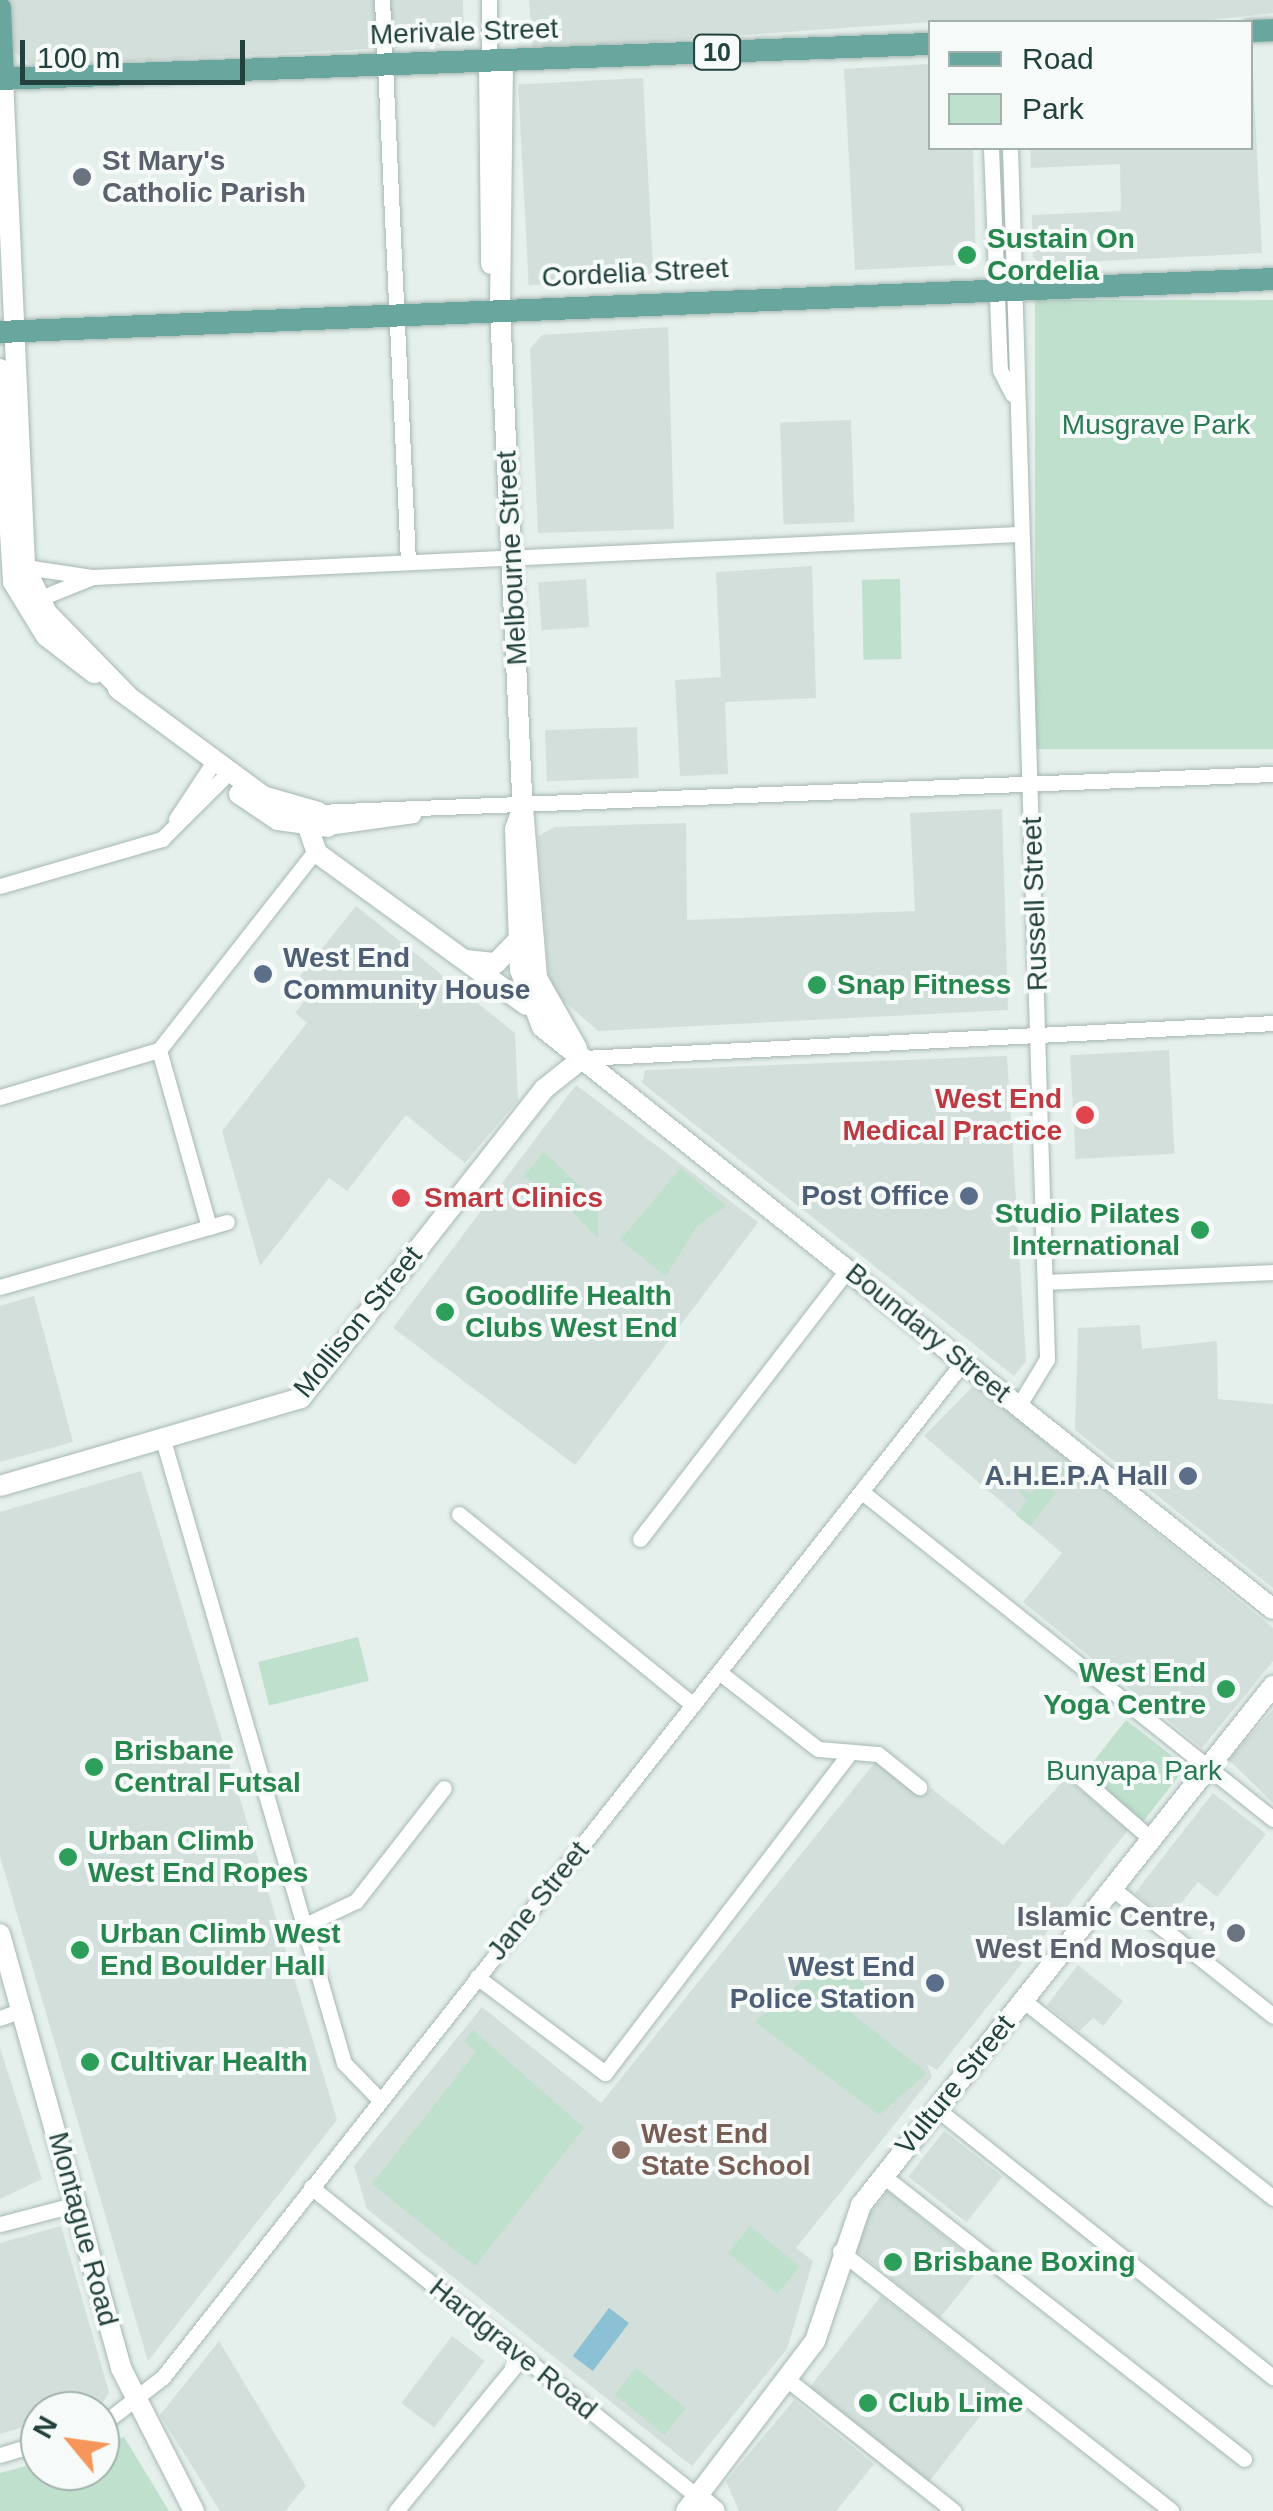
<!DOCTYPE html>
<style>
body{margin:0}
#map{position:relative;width:1273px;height:2511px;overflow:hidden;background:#e5efec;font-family:Arial,sans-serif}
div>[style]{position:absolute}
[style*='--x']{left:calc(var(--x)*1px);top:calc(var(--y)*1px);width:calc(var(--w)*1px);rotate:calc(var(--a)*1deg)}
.built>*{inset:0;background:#d3dfdb;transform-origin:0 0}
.green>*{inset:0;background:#bee0cc;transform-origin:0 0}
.water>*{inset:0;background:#8cc0d5;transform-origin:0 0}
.roads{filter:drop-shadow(0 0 2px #a7b8b4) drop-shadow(0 0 2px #a7b8b4)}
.street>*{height:15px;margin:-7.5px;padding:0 7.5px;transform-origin:7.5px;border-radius:7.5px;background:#fff}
.secondary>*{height:20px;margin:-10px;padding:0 10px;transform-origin:10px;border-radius:10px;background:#fff}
.primary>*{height:22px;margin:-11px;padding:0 11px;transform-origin:11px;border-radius:11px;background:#68a69e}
.dots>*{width:28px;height:28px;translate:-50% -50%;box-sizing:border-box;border:5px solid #f6fbf9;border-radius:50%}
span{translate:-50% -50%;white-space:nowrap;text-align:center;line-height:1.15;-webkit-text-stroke:8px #f6fbf9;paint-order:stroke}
.shield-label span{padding:2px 8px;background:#f6fbf9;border:2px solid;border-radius:8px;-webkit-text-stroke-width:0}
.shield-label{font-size:25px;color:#23423e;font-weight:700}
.street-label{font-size:28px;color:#23423e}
.worship-label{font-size:28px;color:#5b616d;font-weight:700}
.left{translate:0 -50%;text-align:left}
.right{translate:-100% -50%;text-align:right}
.leisure-label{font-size:28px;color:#27864d;font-weight:700}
.park-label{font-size:28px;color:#2b7a54}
.service-label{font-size:28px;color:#4e5e75;font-weight:700}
.health-label{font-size:28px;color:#be3a42;font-weight:700}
.education-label{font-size:28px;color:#785e54;font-weight:700}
.legend{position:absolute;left:928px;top:20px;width:325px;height:130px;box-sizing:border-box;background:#f6fbf9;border:2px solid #a2b1ae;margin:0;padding:12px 18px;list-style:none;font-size:30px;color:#23423e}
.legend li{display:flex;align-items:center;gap:20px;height:50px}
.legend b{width:50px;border:2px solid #a2b1ae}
.north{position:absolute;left:20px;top:2391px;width:100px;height:100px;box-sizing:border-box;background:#f6fbf9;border:2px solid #a2b1ae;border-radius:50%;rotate:299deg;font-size:28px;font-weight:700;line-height:40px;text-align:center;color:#23423e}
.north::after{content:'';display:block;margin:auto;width:35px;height:45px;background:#f7965b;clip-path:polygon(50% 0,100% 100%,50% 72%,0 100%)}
.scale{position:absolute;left:20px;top:40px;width:225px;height:45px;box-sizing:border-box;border:5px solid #23423e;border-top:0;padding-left:12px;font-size:30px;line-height:35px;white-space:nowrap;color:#23423e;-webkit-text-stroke:8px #f6fbf9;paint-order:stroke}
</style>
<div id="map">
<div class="built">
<i style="clip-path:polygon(7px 0,463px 0,464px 44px,33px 66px,10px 48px)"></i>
<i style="clip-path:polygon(529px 0,1273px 0,1273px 13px,1195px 22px,930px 22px,533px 50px)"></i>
<i style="clip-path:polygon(1252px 54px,1262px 253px,1041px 264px,1033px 257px,1032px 215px,1121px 211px,1120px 164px,1031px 168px,1030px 148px,1250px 148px)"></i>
<i style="clip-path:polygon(930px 64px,930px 148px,973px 148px,976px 264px,855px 270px,844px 69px)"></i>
<i style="left:643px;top:78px;width:201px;height:125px;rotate:87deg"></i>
<i style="clip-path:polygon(668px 327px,674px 529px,538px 533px,530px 349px,542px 335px)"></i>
<i style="left:851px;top:420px;width:102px;height:71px;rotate:88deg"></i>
<i style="clip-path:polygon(812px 566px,816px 698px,725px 702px,728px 774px,680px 776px,675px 680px,721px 677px,716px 572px)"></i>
<i style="left:586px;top:579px;width:48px;height:48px;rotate:86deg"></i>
<i style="left:637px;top:727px;width:51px;height:92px;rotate:88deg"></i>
<i style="clip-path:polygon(1002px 809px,1008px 1010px,598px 1031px,550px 989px,538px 836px,555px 827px,686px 823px,687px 920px,915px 911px,910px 813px)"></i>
<i style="clip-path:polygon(356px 906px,515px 1033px,518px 1100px,465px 1163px,406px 1115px,347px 1191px,329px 1178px,260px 1266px,222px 1131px,307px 1023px,295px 1013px,313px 990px,300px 976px)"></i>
<i style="left:1169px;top:1050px;width:104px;height:99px;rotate:87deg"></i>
<i style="clip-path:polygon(1007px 1056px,1026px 1361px,1014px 1376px,642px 1083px,645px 1070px)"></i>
<i style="left:576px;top:1085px;width:228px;height:304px;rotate:37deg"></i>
<i style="clip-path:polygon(34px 1296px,73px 1442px,0 1462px,0 1306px)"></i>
<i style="clip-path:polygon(1140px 1325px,1142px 1349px,1217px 1341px,1218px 1399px,1273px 1404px,1273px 1588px,1075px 1430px,1078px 1328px)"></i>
<i style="clip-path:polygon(975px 1384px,1273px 1628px,1273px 1661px,1202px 1748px,1023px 1602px,1062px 1553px,924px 1436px)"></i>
<i style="clip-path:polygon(141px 1471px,337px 2120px,148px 2361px,0 1856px,0 1512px)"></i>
<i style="clip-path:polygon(1273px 1710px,1273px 1803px,1228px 1759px)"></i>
<i style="clip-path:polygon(876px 1761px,923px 1797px,931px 1788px,1003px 1845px,1066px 1778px,1128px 1830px,937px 2070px,927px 2064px,932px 2077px,796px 2248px,813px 2261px,787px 2349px,692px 2466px,367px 2209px,354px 2166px,482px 2007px,601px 2103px)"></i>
<i style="clip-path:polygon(1213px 1793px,1266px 1834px,1217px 1897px,1198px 1882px,1168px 1920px,1135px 1893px)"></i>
<i style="clip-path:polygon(1078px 1965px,1123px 2001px,1103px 2026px,1093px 2018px,1079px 2031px,1047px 2005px)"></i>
<i style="clip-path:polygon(0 2048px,42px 2179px,0 2199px)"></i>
<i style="left:944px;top:2131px;width:74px;height:58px;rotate:38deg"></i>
<i style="left:888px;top:2191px;width:120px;height:66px;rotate:39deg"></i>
<i style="clip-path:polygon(61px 2226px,109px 2392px,102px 2404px,40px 2411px,40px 2422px,0 2434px,0 2243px)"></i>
<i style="left:881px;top:2296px;width:152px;height:118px;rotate:38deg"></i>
<i style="left:452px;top:2336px;width:41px;height:84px;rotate:37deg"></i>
<i style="clip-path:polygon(219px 2341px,306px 2486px,285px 2511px,220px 2511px,160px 2415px)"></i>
<i style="clip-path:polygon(794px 2400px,874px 2464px,836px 2511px,739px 2511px,726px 2481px)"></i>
</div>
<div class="green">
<i style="left:1273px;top:300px;width:449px;height:238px;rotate:90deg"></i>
<i style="left:900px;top:579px;width:80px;height:38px;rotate:89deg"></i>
<i style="clip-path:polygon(544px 1152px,598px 1203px,598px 1238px,552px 1191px,523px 1177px)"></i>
<i style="clip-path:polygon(681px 1168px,726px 1206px,697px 1226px,666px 1276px,620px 1240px)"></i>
<i style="clip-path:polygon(1057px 1463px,1071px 1474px,1049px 1486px,1056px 1493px,1030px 1526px,1016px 1515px,1027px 1501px,1018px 1489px,1032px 1493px)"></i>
<i style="left:358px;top:1637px;width:45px;height:103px;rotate:76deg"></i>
<i style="left:1126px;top:1720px;width:76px;height:69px;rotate:38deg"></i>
<i style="clip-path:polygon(826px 1960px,869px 1986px,850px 2012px,927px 2073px,879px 2115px,755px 2022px)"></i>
<i style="clip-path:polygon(473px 2030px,584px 2128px,475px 2266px,372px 2184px,476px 2052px,464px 2041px)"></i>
<i style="left:750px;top:2226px;width:64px;height:35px;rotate:39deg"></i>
<i style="left:636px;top:2368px;width:64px;height:34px;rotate:39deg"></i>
<i style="clip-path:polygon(124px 2437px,169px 2511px,0 2511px,0 2473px,40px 2462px,40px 2471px,100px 2471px,100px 2444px)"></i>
</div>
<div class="water">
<i style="left:609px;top:2308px;width:25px;height:60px;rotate:37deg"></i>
</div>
<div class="roads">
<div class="street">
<i style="--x:382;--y:0;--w:563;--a:87.35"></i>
<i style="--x:489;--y:0;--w:62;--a:90"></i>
<i style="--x:991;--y:148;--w:222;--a:87.7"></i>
<i style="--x:1000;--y:370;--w:27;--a:63"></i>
<i style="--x:1010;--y:148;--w:1212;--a:88.25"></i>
<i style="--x:1047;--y:1359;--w:54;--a:121.3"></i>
<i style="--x:25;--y:567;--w:69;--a:8.4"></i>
<i style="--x:93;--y:577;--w:926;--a:-2.66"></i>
<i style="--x:38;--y:599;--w:56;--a:-22"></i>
<i style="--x:318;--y:812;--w:956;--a:-2.28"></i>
<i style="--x:176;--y:819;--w:64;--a:-56.6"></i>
<i style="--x:328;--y:827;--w:86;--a:-8"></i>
<i style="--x:0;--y:886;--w:169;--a:-16.2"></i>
<i style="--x:162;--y:839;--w:85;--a:-45"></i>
<i style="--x:159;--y:1050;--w:184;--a:74.2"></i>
<i style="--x:583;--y:1058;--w:691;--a:-2.9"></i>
<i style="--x:0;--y:1097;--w:166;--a:-16.5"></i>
<i style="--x:159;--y:1050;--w:253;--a:-51.9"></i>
<i style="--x:1046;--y:1282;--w:227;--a:-2.5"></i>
<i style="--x:0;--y:1287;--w:236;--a:-16"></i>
<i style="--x:163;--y:1440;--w:649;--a:73.8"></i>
<i style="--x:344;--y:2063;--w:50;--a:45.8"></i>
<i style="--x:862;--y:1492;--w:525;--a:38.51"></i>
<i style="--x:459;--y:1514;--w:302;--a:39.2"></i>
<i style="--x:640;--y:1539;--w:341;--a:-52.4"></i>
<i style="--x:719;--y:1672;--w:125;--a:37.9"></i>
<i style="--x:818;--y:1749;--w:60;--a:4.8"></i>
<i style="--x:878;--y:1754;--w:53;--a:38.8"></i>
<i style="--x:1080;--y:1777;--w:94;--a:41.1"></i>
<i style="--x:1113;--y:1889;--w:204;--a:38.4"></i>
<i style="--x:303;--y:1926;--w:59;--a:-25.3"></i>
<i style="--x:356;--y:1901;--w:143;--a:-52.1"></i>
<i style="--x:477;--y:1977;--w:160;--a:36.9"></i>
<i style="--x:605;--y:2073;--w:404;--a:-52.6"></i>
<i style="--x:1024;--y:2001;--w:318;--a:38.3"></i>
<i style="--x:0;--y:2018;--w:23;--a:-20"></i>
<i style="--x:937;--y:2109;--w:430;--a:38.6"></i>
<i style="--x:882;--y:2175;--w:460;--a:38.1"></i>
<i style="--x:311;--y:2187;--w:494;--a:38.7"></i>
<i style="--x:0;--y:2224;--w:80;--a:-14.6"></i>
<i style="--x:840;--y:2251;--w:421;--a:38.1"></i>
<i style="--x:788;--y:2380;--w:211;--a:38.3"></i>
<i style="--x:100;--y:2426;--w:80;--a:-37.9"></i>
<i style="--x:163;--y:2377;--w:1294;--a:-51.75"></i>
<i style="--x:0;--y:2455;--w:42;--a:-16.7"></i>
<i style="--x:396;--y:2511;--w:199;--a:-50.7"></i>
</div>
<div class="secondary">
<i style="--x:503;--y:61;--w:248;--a:90.7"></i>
<i style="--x:500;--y:309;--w:499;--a:87.4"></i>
<i style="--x:523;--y:807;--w:172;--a:85.3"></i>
<i style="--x:537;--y:978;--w:81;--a:60.3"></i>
<i style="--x:489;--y:62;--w:202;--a:89.4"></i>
<i style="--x:3;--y:79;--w:488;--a:87.4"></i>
<i style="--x:25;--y:567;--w:51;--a:64.4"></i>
<i style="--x:47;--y:613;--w:115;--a:45.7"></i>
<i style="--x:0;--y:369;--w:213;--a:86.5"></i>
<i style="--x:13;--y:582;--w:63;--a:58.6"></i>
<i style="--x:46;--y:636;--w:61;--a:37.6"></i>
<i style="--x:118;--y:689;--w:180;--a:36.4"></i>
<i style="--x:263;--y:796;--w:57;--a:16.2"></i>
<i style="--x:239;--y:794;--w:47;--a:33.7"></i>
<i style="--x:278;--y:820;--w:50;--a:8"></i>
<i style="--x:523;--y:807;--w:23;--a:110"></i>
<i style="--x:515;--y:829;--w:141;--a:88"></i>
<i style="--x:520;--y:970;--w:61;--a:68.9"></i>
<i style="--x:542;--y:1027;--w:934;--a:38.53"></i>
<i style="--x:318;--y:812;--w:18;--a:124"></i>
<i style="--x:308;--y:827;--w:28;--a:71"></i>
<i style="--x:317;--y:853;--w:258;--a:36"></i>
<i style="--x:466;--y:960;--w:30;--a:6"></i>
<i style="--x:496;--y:963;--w:33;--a:-46"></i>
<i style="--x:0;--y:1486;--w:314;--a:-16.3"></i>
<i style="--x:301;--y:1398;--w:393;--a:-51.8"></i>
<i style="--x:544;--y:1089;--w:50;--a:-38.5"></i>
<i style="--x:0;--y:1934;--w:451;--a:74.4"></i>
<i style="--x:121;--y:2368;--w:161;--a:63"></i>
<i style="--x:697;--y:2496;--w:23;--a:40"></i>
<i style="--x:686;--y:2511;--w:213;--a:-52.8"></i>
<i style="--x:815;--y:2341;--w:144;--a:-71.3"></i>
<i style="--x:861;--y:2205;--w:663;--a:-51.56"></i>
</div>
<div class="primary">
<i style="--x:0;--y:8;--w:71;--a:87.6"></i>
<i style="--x:1250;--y:31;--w:23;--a:-2"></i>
<i style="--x:0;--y:79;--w:931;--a:-2.16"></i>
<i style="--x:0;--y:332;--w:1274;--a:-2.38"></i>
</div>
</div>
<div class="dots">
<i style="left:82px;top:177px;background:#6b7280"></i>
<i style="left:967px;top:255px;background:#2e9e5b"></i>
<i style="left:263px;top:974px;background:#5c6f8a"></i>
<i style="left:817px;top:985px;background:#2e9e5b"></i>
<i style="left:1085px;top:1115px;background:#e0444e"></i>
<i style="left:969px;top:1196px;background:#5c6f8a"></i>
<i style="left:401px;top:1198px;background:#e0444e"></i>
<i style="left:1200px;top:1230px;background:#2e9e5b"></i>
<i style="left:445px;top:1312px;background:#2e9e5b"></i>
<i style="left:1188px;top:1476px;background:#5c6f8a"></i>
<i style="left:1226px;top:1689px;background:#2e9e5b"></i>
<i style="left:94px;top:1767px;background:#2e9e5b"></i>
<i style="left:68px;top:1857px;background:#2e9e5b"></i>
<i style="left:1236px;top:1933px;background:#6b7280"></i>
<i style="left:80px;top:1950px;background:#2e9e5b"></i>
<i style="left:935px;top:1983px;background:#5c6f8a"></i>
<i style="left:90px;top:2062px;background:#2e9e5b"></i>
<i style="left:621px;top:2150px;background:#8d6e63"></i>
<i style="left:893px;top:2262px;background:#2e9e5b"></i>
<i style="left:868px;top:2403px;background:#2e9e5b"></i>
</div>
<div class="shield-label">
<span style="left:717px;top:52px">10</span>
</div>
<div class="street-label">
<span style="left:464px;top:32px;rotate:-2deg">Merivale Street</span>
<span style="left:635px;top:273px;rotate:-3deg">Cordelia Street</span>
<span style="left:512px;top:558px;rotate:-93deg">Melbourne Street</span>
<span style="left:1035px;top:904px;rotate:-92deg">Russell Street</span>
<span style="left:358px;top:1322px;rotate:-51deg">Mollison Street</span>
<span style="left:928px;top:1333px;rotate:39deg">Boundary Street</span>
<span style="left:538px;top:1901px;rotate:-51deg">Jane Street</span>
<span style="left:955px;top:2085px;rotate:-51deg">Vulture Street</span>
<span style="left:83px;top:2229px;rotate:75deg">Montague Road</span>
<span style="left:513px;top:2349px;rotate:39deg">Hardgrave Road</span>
</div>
<div class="worship-label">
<span class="left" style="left:102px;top:177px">St Mary's<br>Catholic Parish</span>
<span class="right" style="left:1216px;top:1933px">Islamic Centre,<br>West End Mosque</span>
</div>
<div class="leisure-label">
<span class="left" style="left:987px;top:255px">Sustain On<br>Cordelia</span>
<span class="left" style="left:837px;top:985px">Snap Fitness</span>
<span class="right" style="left:1180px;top:1230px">Studio Pilates<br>International</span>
<span class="left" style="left:465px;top:1312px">Goodlife Health<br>Clubs West End</span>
<span class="right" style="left:1206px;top:1689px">West End<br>Yoga Centre</span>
<span class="left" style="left:114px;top:1767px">Brisbane<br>Central Futsal</span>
<span class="left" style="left:88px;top:1857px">Urban Climb<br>West End Ropes</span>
<span class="left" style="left:100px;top:1950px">Urban Climb West<br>End Boulder Hall</span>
<span class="left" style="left:110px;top:2062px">Cultivar Health</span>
<span class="left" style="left:913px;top:2262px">Brisbane Boxing</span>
<span class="left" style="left:888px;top:2403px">Club Lime</span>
</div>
<div class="park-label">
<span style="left:1156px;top:425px">Musgrave Park</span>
<span style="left:1134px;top:1771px">Bunyapa Park</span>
</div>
<div class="service-label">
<span class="left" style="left:283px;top:974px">West End<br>Community House</span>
<span class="right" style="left:949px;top:1196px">Post Office</span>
<span class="right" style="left:1168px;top:1476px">A.H.E.P.A Hall</span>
<span class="right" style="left:915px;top:1983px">West End<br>Police Station</span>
</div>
<div class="health-label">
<span class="right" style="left:1062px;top:1115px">West End<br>Medical Practice</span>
<span class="left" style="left:424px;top:1198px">Smart Clinics</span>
</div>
<div class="education-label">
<span class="left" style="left:641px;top:2150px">West End<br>State School</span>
</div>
<ul class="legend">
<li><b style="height:12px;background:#68a69e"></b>Road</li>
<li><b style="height:28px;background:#bee0cc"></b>Park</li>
</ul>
<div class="north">N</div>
<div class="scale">100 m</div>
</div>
